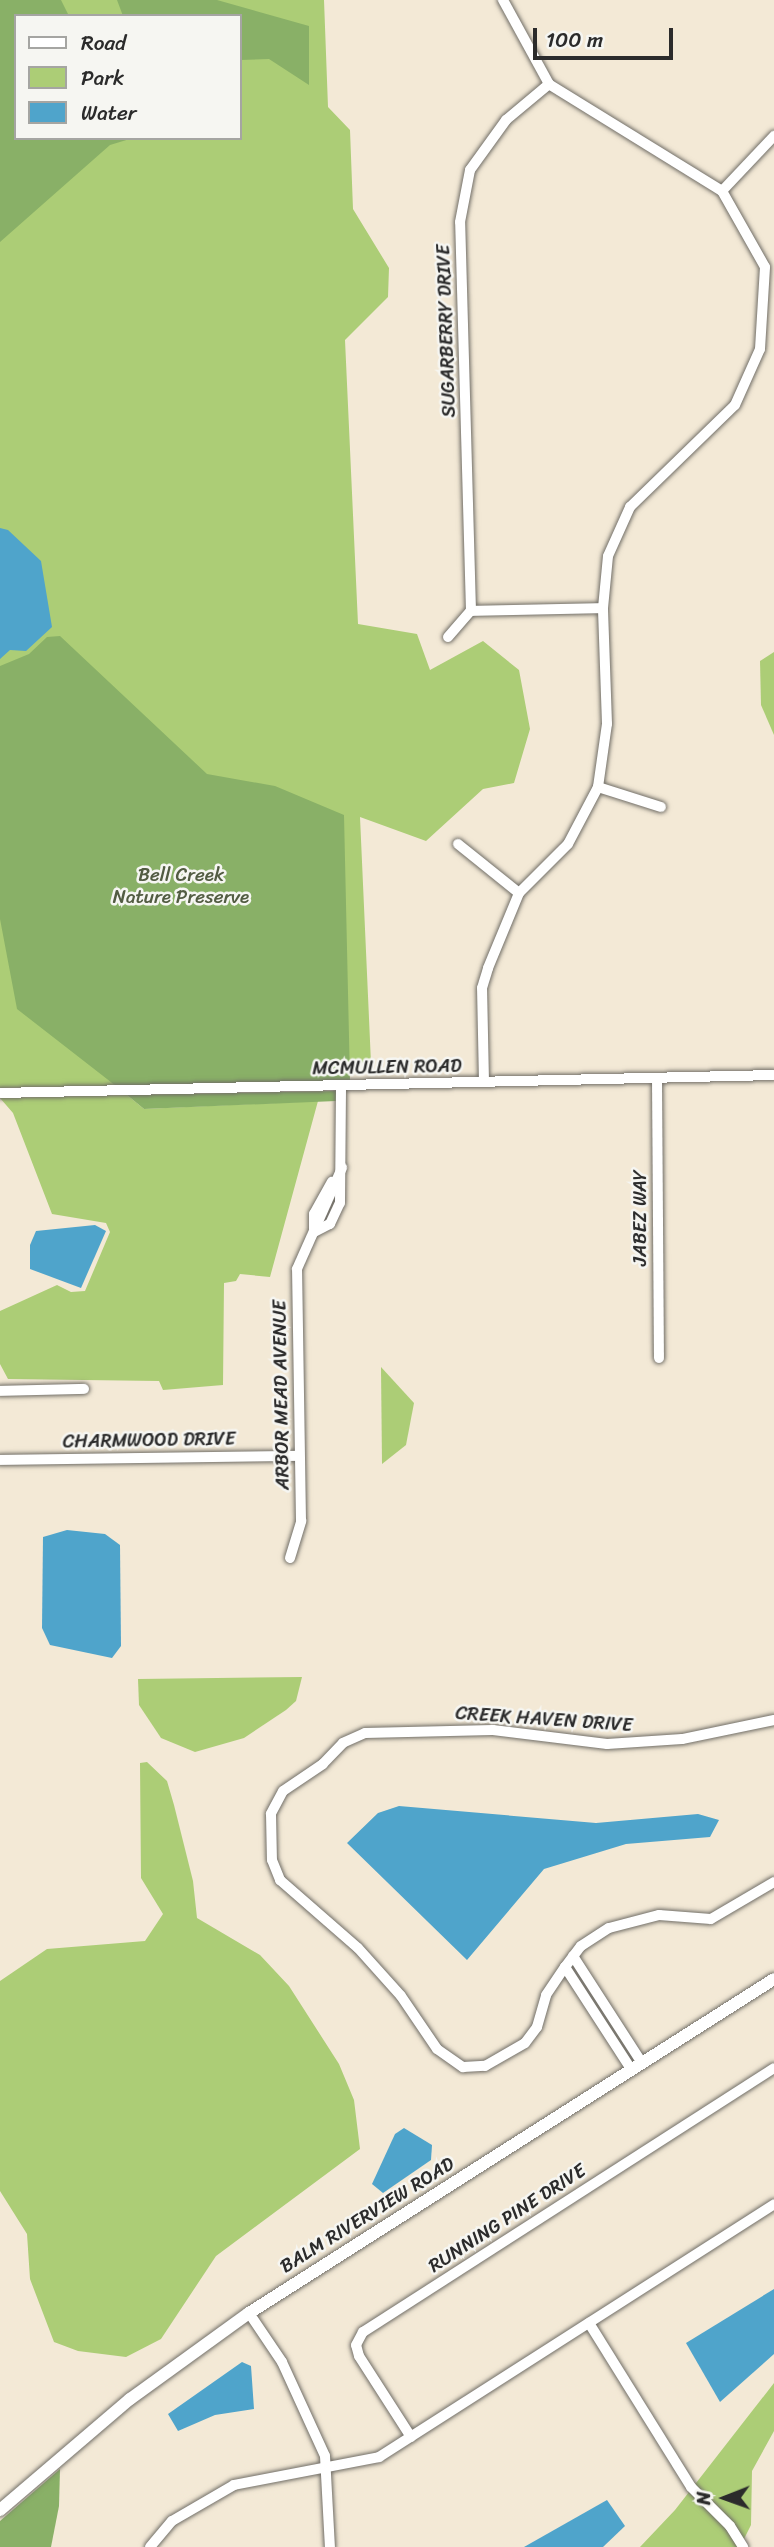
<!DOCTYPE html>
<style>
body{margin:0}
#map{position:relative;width:774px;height:2547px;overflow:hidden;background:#f3e9d6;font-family:Sriracha,sans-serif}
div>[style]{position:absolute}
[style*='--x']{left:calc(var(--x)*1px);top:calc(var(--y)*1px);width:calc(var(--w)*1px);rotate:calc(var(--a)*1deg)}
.green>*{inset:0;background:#accd76}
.forest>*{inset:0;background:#89b067}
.water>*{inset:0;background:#4fa4cb}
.roads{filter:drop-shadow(0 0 2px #716e67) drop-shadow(0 0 2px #716e67)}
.minor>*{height:10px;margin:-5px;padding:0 5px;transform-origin:5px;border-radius:5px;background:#fff}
.major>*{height:12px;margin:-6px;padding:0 6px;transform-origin:6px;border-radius:6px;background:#fff}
span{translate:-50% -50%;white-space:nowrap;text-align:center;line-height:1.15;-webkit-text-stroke:5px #f6f6f2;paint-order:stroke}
.street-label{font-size:19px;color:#2b2b2b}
.park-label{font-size:19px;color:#525c42}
.legend{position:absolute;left:14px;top:14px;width:228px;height:126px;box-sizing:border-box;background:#f6f6f2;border:2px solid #a5a5a2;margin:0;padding:9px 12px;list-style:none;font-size:21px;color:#2b2b2b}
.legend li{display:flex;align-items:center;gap:14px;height:35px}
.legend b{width:35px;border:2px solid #a5a5a2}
.north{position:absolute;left:690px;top:2463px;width:70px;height:70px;-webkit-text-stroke:5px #f6f6f2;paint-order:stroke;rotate:269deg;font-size:19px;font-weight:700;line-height:28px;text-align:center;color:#2b2b2b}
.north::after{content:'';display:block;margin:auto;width:24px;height:32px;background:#2b2b2b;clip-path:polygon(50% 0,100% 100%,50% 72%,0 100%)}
.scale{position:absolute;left:533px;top:28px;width:140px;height:32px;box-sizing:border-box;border:4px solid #2b2b2b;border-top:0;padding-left:9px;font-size:21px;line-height:24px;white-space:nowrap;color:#2b2b2b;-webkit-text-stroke:5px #f6f6f2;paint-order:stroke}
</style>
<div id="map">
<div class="green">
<i style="clip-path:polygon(evenodd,0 0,324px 0,328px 107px,350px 130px,353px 209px,389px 268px,388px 297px,345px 340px,358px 624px,417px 634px,430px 670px,483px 641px,519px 670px,530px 729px,514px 783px,483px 789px,426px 841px,360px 817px,371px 1063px,101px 1071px,116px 1086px,0 1088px,0 0,16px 16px,240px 16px,240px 138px,16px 138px,16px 16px)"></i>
<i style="clip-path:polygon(774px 652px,774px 735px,761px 705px,760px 661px)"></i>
<i style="clip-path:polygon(127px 1095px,144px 1109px,318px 1101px,270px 1277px,240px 1274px,236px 1281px,224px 1283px,223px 1385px,163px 1390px,159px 1381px,8px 1379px,0 1364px,0 1311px,57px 1285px,71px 1292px,85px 1291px,110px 1232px,106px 1223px,52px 1214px,13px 1113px,0 1098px)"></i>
<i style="clip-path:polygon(381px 1367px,414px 1403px,406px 1445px,382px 1464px)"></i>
<i style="clip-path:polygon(302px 1677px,296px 1701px,286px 1710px,244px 1738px,195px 1752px,161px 1738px,139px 1705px,138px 1679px)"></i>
<i style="clip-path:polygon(147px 1762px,167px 1781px,174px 1805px,193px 1881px,197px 1918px,260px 1955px,289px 1986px,339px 2064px,354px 2100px,360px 2149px,216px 2256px,161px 2339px,126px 2357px,78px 2351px,54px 2342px,30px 2279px,27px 2234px,0 2191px,0 1981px,47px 1949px,145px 1941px,163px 1914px,141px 1878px,140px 1763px)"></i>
<i style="clip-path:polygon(774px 2383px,774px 2431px,752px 2471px,751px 2525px,740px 2547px,640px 2547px,675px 2510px)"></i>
</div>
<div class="forest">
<i style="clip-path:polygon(0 0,61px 0,69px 16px,16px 16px,16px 138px,133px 138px,110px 145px,0 242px)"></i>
<i style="clip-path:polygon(117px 0,217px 0,309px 26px,309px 85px,269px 59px,240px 60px,240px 16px,123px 16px)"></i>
<i style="clip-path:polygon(60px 636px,207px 774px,275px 786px,344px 815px,350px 1081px,116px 1086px,17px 1009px,0 919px,0 666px,29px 654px,47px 637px)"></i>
<i style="clip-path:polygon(336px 1091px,336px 1101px,144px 1109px,127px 1095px)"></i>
<i style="clip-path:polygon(60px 2469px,59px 2506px,51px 2547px,0 2547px,0 2521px)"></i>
</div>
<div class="water">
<i style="clip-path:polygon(0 528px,8px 530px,41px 561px,52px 627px,26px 651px,10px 650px,0 659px)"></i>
<i style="clip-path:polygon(95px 1225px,106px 1231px,81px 1288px,30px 1269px,30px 1245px,36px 1231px)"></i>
<i style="clip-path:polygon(67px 1530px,105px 1534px,120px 1545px,121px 1646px,112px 1658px,50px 1645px,42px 1628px,43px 1537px)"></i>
<i style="clip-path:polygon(399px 1806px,596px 1823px,698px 1814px,719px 1820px,710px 1837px,626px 1844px,544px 1869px,467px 1960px,347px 1843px,378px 1813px)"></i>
<i style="clip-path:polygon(404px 2128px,432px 2145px,431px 2160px,383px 2193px,372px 2184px,395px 2134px)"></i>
<i style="clip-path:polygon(774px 2289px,774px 2354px,720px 2402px,686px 2343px)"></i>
<i style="clip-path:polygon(242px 2362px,251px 2366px,254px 2409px,215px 2415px,178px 2431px,168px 2414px)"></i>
<i style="clip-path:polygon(607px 2500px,625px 2526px,603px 2547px,524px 2547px)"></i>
</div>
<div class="roads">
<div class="minor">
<i style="--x:722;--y:191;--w:76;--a:-46.6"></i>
<i style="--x:471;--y:611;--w:389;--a:-91.6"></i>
<i style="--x:460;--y:222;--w:53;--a:-79.1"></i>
<i style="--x:470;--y:170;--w:62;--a:-54.2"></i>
<i style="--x:506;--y:120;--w:56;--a:-39.9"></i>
<i style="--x:448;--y:637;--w:35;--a:-49"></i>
<i style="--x:471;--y:611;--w:132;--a:-1.3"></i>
<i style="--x:598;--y:787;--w:66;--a:17.6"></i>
<i style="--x:458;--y:844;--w:78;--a:38.8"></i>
<i style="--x:657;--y:1079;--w:279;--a:89.6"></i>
<i style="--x:484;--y:1082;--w:94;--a:-91.2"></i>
<i style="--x:482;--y:988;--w:21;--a:-73"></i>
<i style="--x:488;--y:968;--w:81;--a:-67.5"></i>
<i style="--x:519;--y:893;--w:69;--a:-45"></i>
<i style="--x:568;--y:844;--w:64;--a:-62.2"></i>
<i style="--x:598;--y:787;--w:64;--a:-81.9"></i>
<i style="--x:607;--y:724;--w:116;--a:-92"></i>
<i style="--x:603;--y:608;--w:52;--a:-84.5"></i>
<i style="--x:608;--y:556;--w:54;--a:-65.8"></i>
<i style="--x:630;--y:507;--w:146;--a:-44.2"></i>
<i style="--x:735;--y:405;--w:61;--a:-65.9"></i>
<i style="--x:760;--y:349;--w:82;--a:-86.5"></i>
<i style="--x:765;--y:267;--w:87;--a:-119.5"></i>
<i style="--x:722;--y:191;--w:203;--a:-148.3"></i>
<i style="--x:549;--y:84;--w:96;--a:-118.7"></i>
<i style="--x:0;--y:1093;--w:774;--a:-1.33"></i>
<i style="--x:314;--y:1229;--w:15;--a:-90"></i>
<i style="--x:314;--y:1214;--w:37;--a:-61"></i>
<i style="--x:314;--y:1232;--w:18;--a:-27"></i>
<i style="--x:330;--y:1224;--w:23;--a:-65"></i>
<i style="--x:340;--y:1203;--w:117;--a:-89.5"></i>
<i style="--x:0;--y:1391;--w:84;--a:-1.4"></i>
<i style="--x:0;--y:1460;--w:299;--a:-0.8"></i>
<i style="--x:290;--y:1558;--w:39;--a:-73"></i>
<i style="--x:301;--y:1521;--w:252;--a:-90.9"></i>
<i style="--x:297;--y:1269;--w:111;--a:-66"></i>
<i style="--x:774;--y:1720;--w:94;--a:168.3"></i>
<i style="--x:682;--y:1739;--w:75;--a:176.2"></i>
<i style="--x:607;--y:1744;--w:115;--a:-173"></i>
<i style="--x:493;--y:1730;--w:128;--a:178.7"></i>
<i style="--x:365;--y:1733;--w:24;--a:156"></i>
<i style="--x:343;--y:1743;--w:29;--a:134"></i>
<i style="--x:323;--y:1764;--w:48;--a:146"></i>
<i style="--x:283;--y:1791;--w:26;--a:118"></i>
<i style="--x:271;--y:1814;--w:46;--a:88.8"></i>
<i style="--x:272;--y:1860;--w:22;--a:68"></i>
<i style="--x:280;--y:1880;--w:103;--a:41.1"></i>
<i style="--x:358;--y:1948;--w:64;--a:48.1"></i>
<i style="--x:401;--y:1996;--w:64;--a:55.8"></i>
<i style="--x:437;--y:2049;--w:32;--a:35"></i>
<i style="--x:463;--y:2067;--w:22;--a:-3"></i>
<i style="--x:485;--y:2066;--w:46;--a:-29.9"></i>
<i style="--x:525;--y:2043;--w:20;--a:-53"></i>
<i style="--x:537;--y:2027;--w:33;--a:-74"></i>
<i style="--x:546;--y:1995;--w:34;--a:-56"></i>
<i style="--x:565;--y:1967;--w:26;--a:-53"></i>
<i style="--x:581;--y:1946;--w:33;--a:-33"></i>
<i style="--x:609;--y:1928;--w:52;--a:-14.6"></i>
<i style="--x:659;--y:1915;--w:52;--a:4.4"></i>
<i style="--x:711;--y:1919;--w:73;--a:-30.4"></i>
<i style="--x:573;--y:1956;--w:127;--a:57.2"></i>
<i style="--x:565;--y:1967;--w:121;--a:57.1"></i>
<i style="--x:249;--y:2313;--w:59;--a:56"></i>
<i style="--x:282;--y:2362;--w:103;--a:65.4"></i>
<i style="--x:325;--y:2456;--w:91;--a:86.9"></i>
<i style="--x:589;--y:2323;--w:193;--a:58.1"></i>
<i style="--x:691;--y:2487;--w:55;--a:45"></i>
<i style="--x:730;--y:2526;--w:25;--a:58"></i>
<i style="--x:411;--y:2437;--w:96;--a:-122.7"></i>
<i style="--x:359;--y:2356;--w:11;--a:-105"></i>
<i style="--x:356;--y:2345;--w:15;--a:-62"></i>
<i style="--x:363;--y:2332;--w:488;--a:-32.7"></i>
<i style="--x:150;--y:2547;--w:34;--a:-50"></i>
<i style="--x:172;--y:2521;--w:72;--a:-30.1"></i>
<i style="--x:234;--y:2485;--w:148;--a:-10.9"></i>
<i style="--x:379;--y:2457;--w:469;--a:-32.6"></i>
</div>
<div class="major">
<i style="--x:0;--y:2510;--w:171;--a:-40.5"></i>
<i style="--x:130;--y:2399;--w:147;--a:-35.9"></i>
<i style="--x:249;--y:2313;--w:622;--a:-32.46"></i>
</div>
</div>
<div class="street-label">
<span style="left:446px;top:331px;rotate:-92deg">SUGARBERRY DRIVE</span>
<span style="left:387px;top:1067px;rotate:-1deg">MCMULLEN ROAD</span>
<span style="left:640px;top:1218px;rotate:-90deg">JABEZ WAY</span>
<span style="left:281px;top:1395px;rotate:-91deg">ARBOR MEAD AVENUE</span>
<span style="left:149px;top:1440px;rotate:-1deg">CHARMWOOD DRIVE</span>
<span style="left:544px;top:1719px;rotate:4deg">CREEK HAVEN DRIVE</span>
<span style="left:367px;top:2215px;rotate:-32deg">BALM RIVERVIEW ROAD</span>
<span style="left:507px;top:2218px;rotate:-33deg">RUNNING PINE DRIVE</span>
</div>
<div class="park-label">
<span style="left:181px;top:886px">Bell Creek<br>Nature Preserve</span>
</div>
<ul class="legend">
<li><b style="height:9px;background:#fff"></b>Road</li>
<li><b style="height:19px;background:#accd76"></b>Park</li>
<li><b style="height:19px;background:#4fa4cb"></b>Water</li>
</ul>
<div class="north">N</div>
<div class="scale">100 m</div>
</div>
